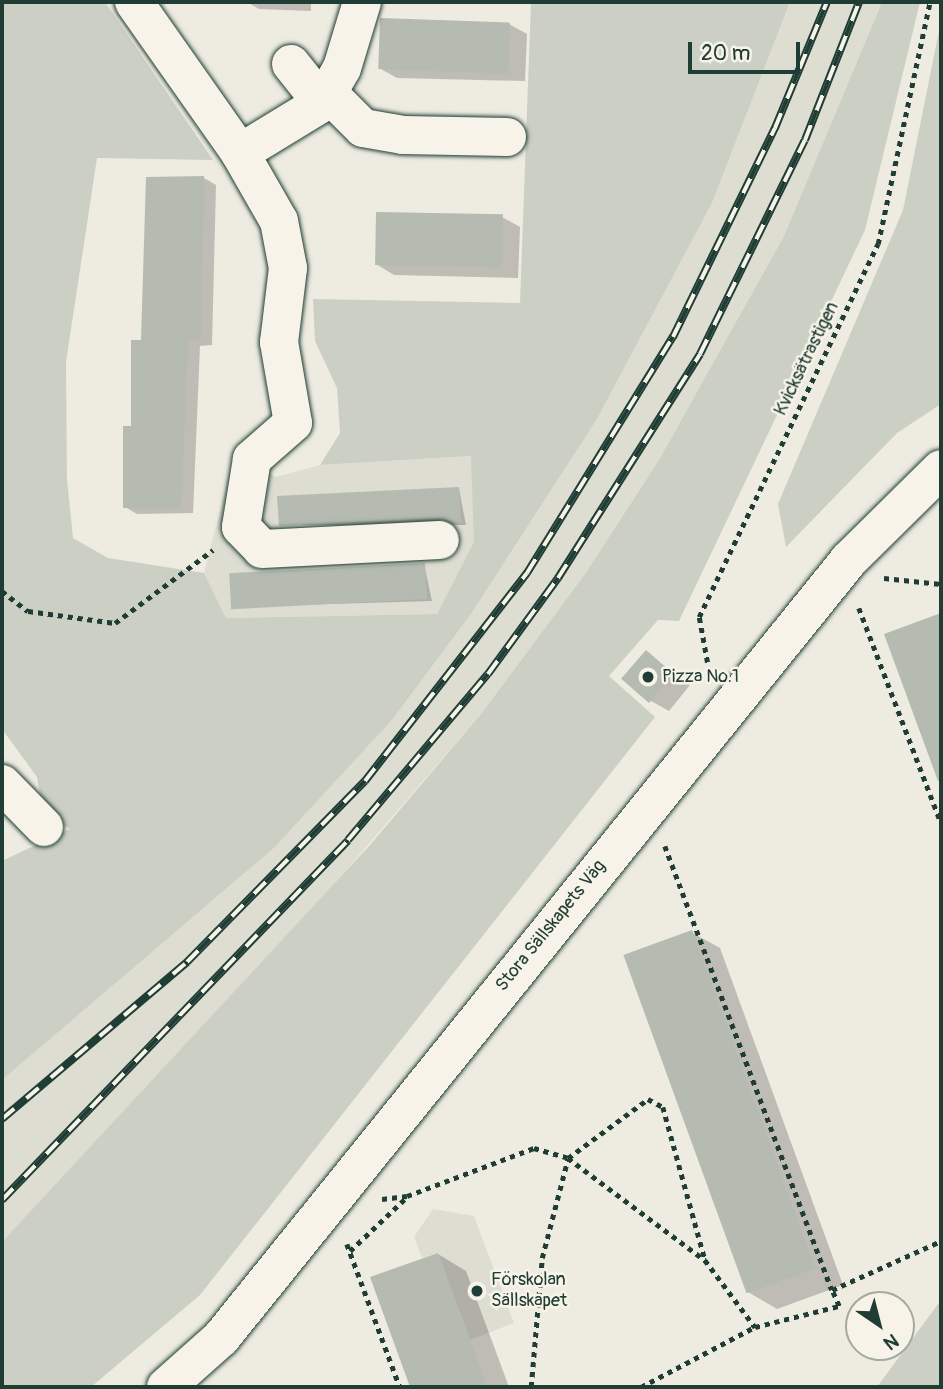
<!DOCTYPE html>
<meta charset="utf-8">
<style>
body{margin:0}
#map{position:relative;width:943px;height:1389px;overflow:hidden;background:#eeece1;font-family:Pangolin,sans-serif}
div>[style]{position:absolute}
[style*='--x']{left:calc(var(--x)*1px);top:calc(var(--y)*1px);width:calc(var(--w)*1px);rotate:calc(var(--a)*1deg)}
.built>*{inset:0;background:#ddddd2}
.green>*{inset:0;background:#cccfc4}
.shadow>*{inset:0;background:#0003}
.building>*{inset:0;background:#b5bbb0;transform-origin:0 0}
.path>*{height:4.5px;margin-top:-2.25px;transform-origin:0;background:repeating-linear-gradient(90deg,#1f3d34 0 5px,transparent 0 10px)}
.roads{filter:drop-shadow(0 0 2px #1f3d34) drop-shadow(0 0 2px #1f3d34)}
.minor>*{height:38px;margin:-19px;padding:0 19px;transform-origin:19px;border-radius:19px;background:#f7f3e8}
.rail>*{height:8px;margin-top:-4px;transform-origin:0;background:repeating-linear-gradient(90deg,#f7f3e8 0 16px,#1f3d34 0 32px);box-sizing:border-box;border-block:2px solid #1f3d34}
.dots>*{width:19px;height:19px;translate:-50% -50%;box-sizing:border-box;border:4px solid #f7f3e8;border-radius:50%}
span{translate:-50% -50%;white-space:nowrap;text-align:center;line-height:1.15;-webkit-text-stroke:5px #f7f3e8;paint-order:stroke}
.street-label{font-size:18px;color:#1f3d34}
.poi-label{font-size:18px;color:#1f3d34}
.left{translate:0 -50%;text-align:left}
.frame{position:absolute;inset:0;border:4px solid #1f3d34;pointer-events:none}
.north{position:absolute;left:845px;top:1291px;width:70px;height:70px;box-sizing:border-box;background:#f7f3e8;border:2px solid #a1aaa0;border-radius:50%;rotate:145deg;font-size:19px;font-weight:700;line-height:28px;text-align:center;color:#1f3d34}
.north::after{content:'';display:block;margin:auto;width:24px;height:32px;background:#1f3d34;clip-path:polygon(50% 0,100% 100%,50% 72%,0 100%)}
.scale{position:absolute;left:688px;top:42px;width:112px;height:32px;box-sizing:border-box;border:4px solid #1f3d34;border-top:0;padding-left:9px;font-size:21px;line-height:24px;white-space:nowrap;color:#1f3d34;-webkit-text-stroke:5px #f7f3e8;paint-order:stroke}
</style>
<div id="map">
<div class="built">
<i style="clip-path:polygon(790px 2px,882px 2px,784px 236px,659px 460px,585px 574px,481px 714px,284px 942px,2px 1242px,2px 1080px,274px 848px,392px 720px,471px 614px,597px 419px,712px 203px)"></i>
<i style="clip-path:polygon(472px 456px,475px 542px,437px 614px,226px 618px,204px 573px,234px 457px,276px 477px,320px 465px)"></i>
<i style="clip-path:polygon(433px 1209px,474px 1216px,514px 1323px,470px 1340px,438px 1253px,422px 1258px,414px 1237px)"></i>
</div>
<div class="green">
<i style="clip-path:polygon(2px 2px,105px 2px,213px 160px,97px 158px,66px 362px,67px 479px,73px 538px,108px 558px,204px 573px,226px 618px,437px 614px,474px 542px,471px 456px,320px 465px,340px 433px,337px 388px,315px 341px,313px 299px,520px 303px,531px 2px,790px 2px,712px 203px,597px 419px,471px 614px,392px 720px,274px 848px,2px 1080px,2px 861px,70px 829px,43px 814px,37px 777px,2px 729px)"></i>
<i style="clip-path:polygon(882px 2px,920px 2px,865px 230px,679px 621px,658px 620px,609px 676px,655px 717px,200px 1295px,91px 1387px,2px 1387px,2px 1242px,370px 845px,481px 714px,585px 574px,659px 460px,784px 236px)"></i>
<i style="clip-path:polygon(941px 21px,941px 404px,897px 433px,786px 547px,778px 504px,903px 210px)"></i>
<i style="clip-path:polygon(941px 1300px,941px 1387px,877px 1387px)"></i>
</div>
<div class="shadow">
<i style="clip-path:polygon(247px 2px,311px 2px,311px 11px,259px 9px)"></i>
<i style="clip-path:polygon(509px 24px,527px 34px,525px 81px,397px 78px,379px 68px)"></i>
<i style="clip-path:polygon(204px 178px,216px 185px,212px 345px,200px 346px,193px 513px,137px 514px,125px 507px,142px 342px)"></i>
<i style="clip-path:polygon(502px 217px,520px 227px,518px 278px,394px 275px,376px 264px)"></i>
<i style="clip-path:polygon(459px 489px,466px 525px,281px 525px)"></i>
<i style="clip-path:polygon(424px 564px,432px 601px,233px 607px)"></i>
<i style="clip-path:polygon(941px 615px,941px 786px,886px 635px)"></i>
<i style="clip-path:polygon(646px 653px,690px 685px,669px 711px,651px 701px)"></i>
<i style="clip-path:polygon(691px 932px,720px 948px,843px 1285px,777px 1309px,748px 1292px)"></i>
<i style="clip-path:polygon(438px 1254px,466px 1271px,509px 1387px,412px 1387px,372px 1278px)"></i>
</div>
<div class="building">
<i style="left:380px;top:18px;width:130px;height:51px;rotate:2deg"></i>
<i style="clip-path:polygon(204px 176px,201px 339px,188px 340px,181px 507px,123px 508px,123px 426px,131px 426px,131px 340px,141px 340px,146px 177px)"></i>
<i style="left:376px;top:212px;width:127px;height:53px;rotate:1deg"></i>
<i style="clip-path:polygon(459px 487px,461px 523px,439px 518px,279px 526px,277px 496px)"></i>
<i style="left:425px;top:563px;width:36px;height:196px;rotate:87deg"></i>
<i style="clip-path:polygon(941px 613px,941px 780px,938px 781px,884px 634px)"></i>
<i style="left:646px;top:650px;width:37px;height:38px;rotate:41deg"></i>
<i style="left:692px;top:930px;width:360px;height:73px;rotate:70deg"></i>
<i style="clip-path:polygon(438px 1253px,470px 1340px,487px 1387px,410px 1387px,370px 1277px)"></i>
</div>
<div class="path">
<i style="--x:884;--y:578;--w:57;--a:6"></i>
<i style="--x:2;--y:591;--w:33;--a:38"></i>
<i style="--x:28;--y:611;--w:88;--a:7.9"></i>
<i style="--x:115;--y:623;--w:122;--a:-36.7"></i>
<i style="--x:859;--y:608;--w:230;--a:69.1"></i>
<i style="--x:709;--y:672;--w:56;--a:-100.3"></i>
<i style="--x:699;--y:617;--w:414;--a:-64.4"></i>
<i style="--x:878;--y:244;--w:248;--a:-77.9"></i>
<i style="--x:665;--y:846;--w:474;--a:69.4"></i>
<i style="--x:382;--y:1199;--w:25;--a:-7"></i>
<i style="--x:407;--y:1196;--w:136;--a:-20.7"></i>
<i style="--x:534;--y:1148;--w:35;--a:16"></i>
<i style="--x:568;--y:1158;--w:171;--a:36.7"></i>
<i style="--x:705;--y:1260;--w:84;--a:53.3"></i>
<i style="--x:347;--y:1244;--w:153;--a:69.7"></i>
<i style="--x:350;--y:1251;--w:79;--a:-43.5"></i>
<i style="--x:531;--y:1387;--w:129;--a:-85.1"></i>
<i style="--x:542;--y:1258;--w:103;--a:-75.4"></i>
<i style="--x:568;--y:1158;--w:99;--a:-36.4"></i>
<i style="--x:648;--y:1099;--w:17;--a:28"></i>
<i style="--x:663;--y:1107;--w:159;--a:74.6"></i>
<i style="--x:641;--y:1387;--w:129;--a:-27.8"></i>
<i style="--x:755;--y:1327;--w:87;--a:-14"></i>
<i style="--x:839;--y:1306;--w:17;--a:-114"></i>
<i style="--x:832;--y:1290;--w:120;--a:-24.2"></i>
</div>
<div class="roads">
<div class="minor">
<i style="--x:134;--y:2;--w:184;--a:54.9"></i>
<i style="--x:240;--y:153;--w:78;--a:60.2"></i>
<i style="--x:279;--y:221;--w:48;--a:79.2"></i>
<i style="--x:288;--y:268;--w:75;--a:96.9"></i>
<i style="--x:279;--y:342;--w:82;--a:80.2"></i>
<i style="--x:293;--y:423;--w:55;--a:138.7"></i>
<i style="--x:252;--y:459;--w:69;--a:99.2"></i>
<i style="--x:241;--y:527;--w:30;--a:46"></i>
<i style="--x:262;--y:549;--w:178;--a:-2.9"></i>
<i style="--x:291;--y:64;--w:50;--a:51.5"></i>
<i style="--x:328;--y:93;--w:49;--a:45"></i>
<i style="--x:363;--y:128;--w:41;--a:9.9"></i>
<i style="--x:403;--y:135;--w:104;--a:1.1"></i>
<i style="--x:240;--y:153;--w:96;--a:-31.4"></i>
<i style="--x:322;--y:103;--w:40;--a:-60.3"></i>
<i style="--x:342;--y:68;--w:69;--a:-73.1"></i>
<i style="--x:2;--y:784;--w:60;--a:45.7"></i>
<i style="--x:166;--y:1387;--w:74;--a:-41.7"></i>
<i style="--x:221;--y:1338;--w:1000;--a:-51.09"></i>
<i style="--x:849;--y:560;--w:129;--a:-44.7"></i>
</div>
</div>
<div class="rail">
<i style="--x:2;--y:1119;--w:243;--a:-40.3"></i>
<i style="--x:187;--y:962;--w:254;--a:-45.5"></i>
<i style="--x:365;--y:781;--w:264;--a:-52.1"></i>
<i style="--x:527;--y:573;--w:278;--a:-58.3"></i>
<i style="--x:673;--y:337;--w:233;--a:-64"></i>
<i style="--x:775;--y:128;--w:136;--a:-67.6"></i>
<i style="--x:2;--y:1200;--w:499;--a:-46.1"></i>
<i style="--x:348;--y:840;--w:217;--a:-49.9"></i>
<i style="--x:488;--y:674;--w:119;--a:-53.9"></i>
<i style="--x:558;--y:578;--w:265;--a:-57.6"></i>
<i style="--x:700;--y:354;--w:238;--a:-63.9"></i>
<i style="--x:805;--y:140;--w:148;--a:-68.6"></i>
</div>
<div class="dots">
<i style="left:648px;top:677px;background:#1f3d34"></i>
<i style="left:477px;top:1291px;background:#1f3d34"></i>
</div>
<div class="street-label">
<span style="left:807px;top:359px;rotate:-64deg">Kvicksätrastigen</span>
<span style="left:551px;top:926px;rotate:-51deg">Stora Sällskapets Väg</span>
</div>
<div class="poi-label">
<span class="left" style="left:662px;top:677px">Pizza No.1</span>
<span class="left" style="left:491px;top:1291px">Förskolan<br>Sällskapet</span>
</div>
<div class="frame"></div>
<div class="north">N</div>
<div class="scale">20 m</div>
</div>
